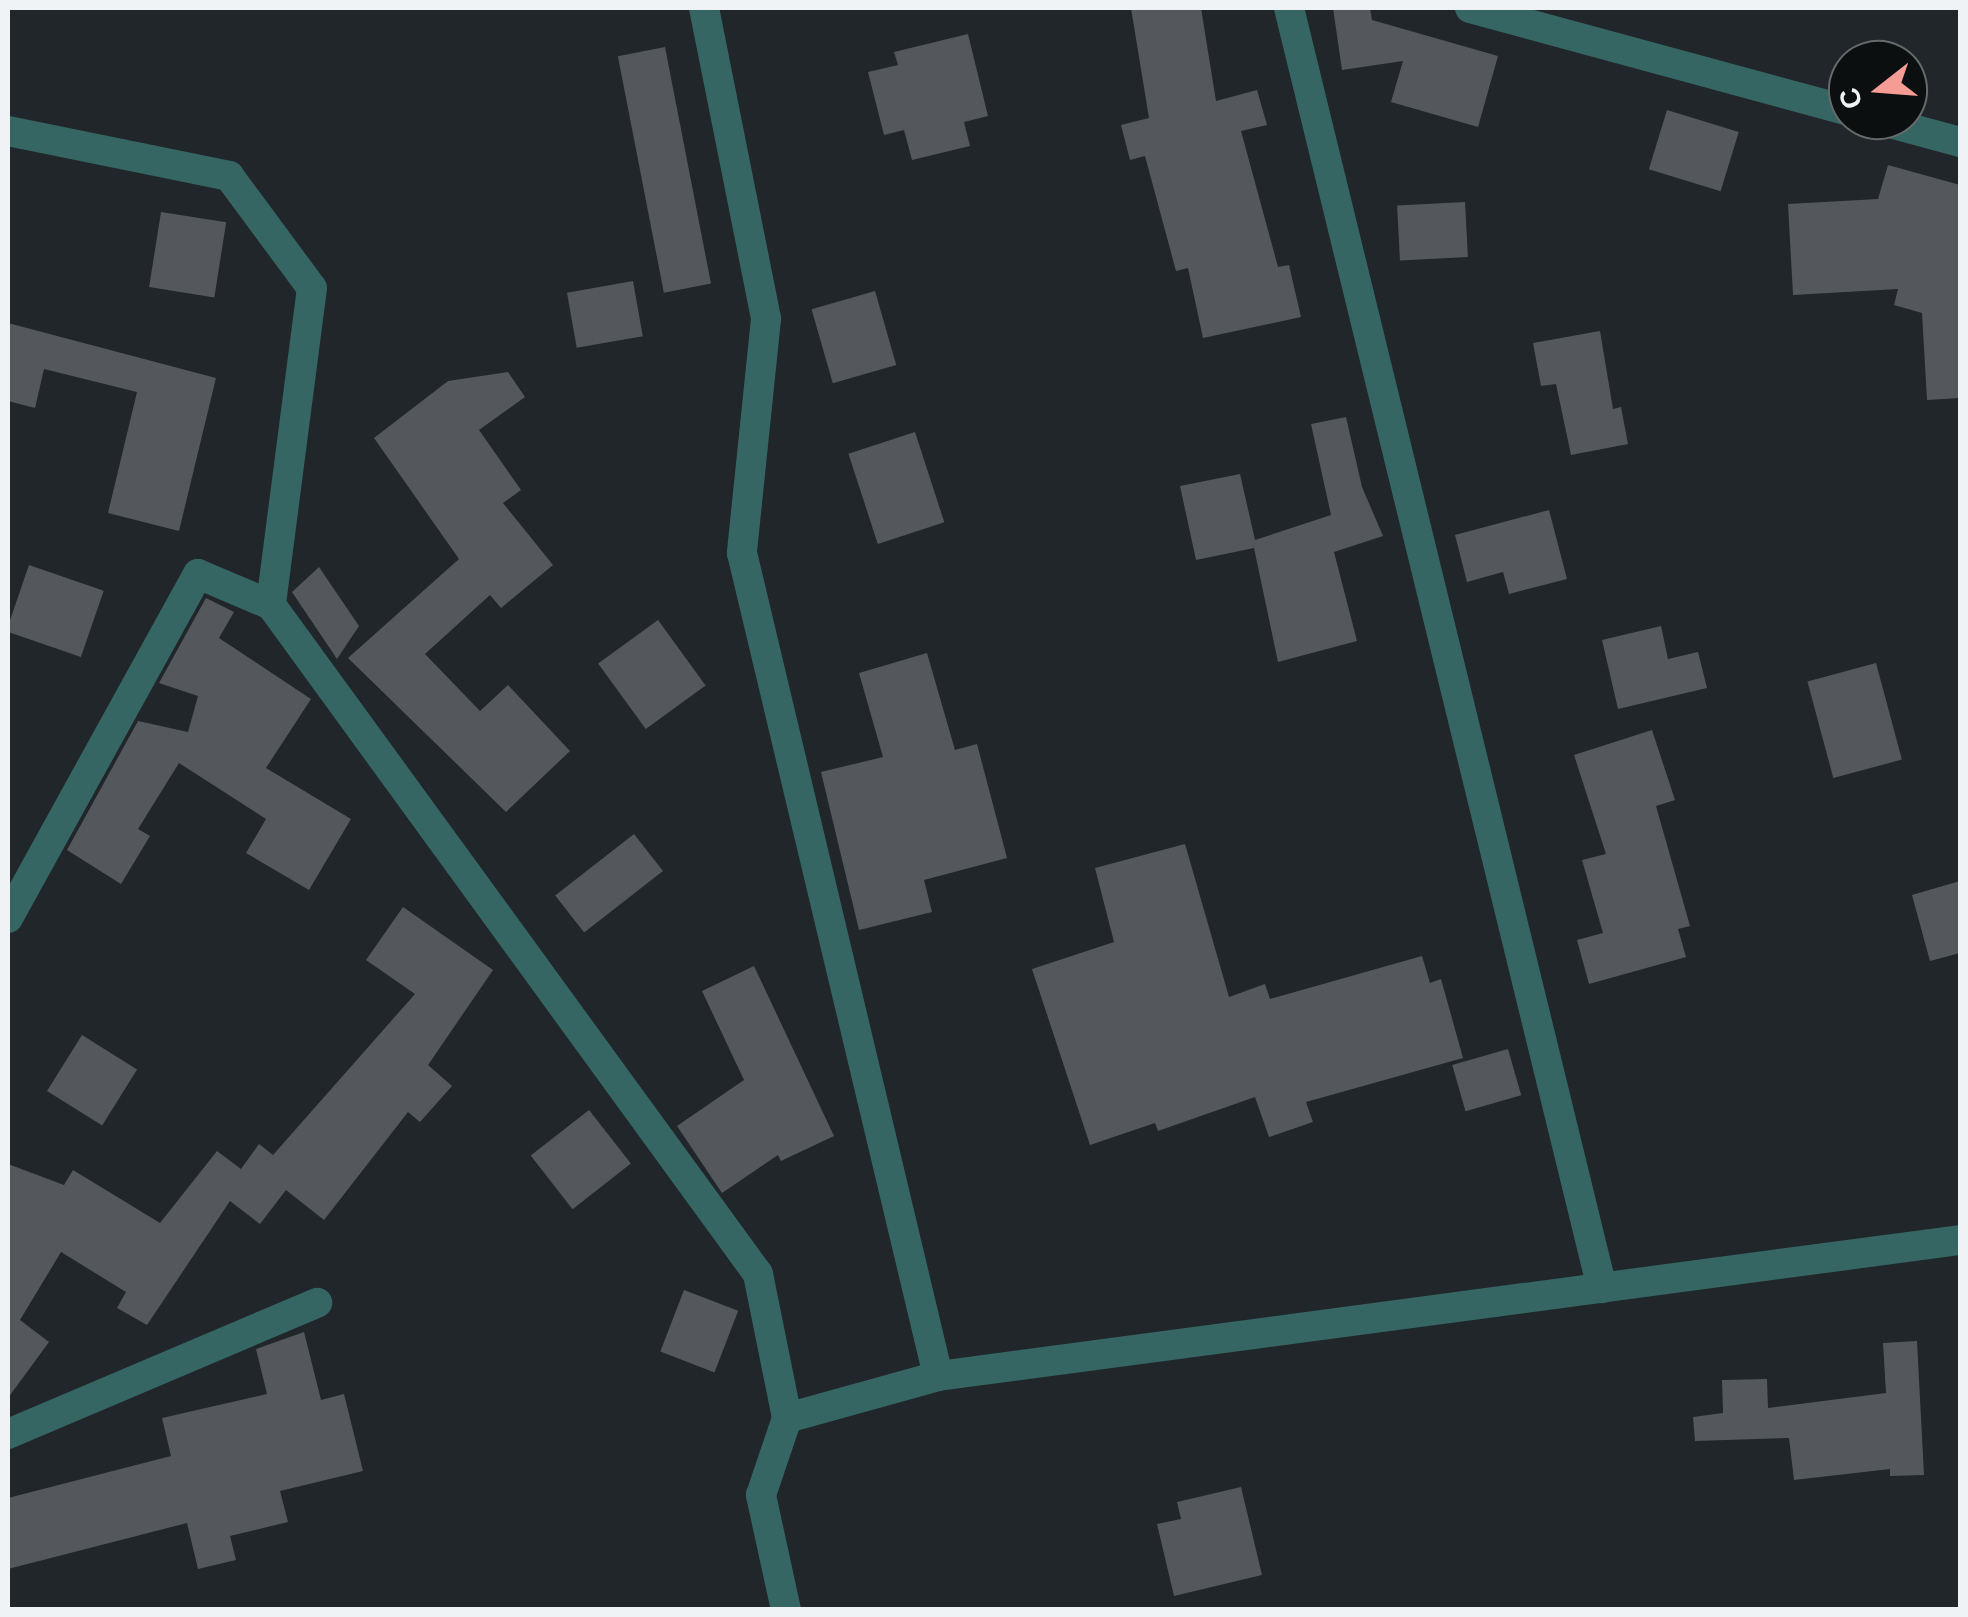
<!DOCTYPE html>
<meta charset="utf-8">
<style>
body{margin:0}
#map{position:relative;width:1968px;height:1617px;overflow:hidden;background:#202629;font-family:"Work Sans",sans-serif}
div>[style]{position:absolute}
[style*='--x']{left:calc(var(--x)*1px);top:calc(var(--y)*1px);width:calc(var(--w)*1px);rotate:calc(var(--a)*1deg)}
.building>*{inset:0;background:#54585d;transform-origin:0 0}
.minor>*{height:30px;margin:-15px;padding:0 15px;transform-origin:15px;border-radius:15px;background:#356664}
span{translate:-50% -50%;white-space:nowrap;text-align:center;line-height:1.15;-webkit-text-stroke:8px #0c0f10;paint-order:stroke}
.frame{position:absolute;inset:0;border:10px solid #eff3f5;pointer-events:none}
.north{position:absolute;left:1828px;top:40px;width:100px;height:100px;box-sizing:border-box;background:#0c0f10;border:2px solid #676a6c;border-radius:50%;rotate:253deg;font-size:28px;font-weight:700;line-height:40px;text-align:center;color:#eff3f5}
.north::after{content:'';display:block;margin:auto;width:35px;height:45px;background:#f59c95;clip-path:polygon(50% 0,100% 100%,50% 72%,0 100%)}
</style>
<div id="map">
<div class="building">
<i style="clip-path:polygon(1131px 8px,1201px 8px,1216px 101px,1257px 90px,1267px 125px,1241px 131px,1278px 267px,1289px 265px,1301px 317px,1203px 338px,1188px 268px,1176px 271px,1145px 156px,1130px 160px,1121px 125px,1149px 118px)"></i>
<i style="clip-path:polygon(1333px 8px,1370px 8px,1372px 20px,1498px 56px,1478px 127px,1391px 102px,1403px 61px,1342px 70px)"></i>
<i style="clip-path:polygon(968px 34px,988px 116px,964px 122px,970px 146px,912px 160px,904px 130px,884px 135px,868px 72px,898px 65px,894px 52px)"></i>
<i style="left:665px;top:47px;width:241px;height:48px;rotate:79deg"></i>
<i style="left:1667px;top:110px;width:75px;height:62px;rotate:17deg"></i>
<i style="clip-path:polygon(1888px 165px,1960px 185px,1960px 398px,1927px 400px,1922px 313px,1894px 305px,1898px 289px,1793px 295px,1788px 204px,1878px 199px)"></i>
<i style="left:1465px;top:202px;width:55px;height:68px;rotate:87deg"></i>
<i style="left:161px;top:212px;width:66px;height:76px;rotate:9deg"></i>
<i style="left:633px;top:281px;width:56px;height:67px;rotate:80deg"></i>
<i style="left:875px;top:291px;width:77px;height:66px;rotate:74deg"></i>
<i style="clip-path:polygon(8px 323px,216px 378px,179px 531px,108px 513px,137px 392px,44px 369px,35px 408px,8px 401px)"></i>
<i style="clip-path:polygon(1600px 331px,1613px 409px,1621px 407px,1628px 444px,1571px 455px,1556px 384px,1541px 386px,1533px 343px)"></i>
<i style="clip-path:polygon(508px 372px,525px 397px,479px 430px,521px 490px,503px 503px,553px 565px,501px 608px,490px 595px,425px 654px,480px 711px,508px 685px,570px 751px,506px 812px,348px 658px,459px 559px,374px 438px,448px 381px)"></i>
<i style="clip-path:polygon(1346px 417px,1362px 487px,1383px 536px,1334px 552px,1357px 641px,1278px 662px,1254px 548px,1196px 560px,1180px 486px,1240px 474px,1255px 540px,1331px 515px,1311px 424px)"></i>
<i style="left:915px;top:432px;width:95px;height:70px;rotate:72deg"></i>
<i style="clip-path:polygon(1549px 510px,1567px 579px,1509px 594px,1503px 572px,1467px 582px,1455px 535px)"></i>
<i style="left:29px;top:565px;width:79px;height:70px;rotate:19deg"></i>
<i style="clip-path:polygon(319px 567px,359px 626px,337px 659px,292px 592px)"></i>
<i style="clip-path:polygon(206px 598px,234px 612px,219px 638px,311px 699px,266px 768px,351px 819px,309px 890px,246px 853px,266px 819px,179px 763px,138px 829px,150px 836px,121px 884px,67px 850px,138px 721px,188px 732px,198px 696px,159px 683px)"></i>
<i style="left:658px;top:620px;width:81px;height:74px;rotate:54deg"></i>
<i style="clip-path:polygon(1661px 626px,1668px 659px,1698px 652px,1707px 688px,1618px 709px,1602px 640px)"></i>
<i style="clip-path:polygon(927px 653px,955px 750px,977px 744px,1007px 858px,924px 880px,932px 912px,859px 930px,821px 772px,883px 757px,859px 673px)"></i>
<i style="left:1876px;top:663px;width:100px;height:71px;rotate:75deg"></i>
<i style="clip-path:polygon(1652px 730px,1675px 800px,1656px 806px,1690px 926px,1678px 929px,1686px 957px,1589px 984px,1577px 940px,1603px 933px,1582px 860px,1606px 854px,1574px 755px)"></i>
<i style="left:634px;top:834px;width:47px;height:100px;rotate:52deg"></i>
<i style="clip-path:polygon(1185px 844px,1229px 997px,1265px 984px,1270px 999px,1422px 956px,1430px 983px,1441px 979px,1463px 1058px,1306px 1102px,1313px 1122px,1269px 1137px,1255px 1097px,1158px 1131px,1155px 1123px,1090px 1145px,1032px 969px,1114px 942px,1095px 868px)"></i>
<i style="clip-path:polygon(1960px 881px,1960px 953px,1930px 961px,1912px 895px)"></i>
<i style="clip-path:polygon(403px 907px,493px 970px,428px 1065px,452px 1086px,420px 1122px,408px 1112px,324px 1220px,286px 1190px,260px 1224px,230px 1201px,147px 1325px,117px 1308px,126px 1292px,61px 1252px,20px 1320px,49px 1342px,8px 1398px,8px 1164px,64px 1185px,73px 1170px,160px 1223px,217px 1151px,241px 1169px,259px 1144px,273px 1155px,415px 994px,366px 960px)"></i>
<i style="clip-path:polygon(754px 966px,834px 1136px,781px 1161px,778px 1155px,722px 1193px,677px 1126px,744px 1080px,702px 991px)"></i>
<i style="left:82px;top:1035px;width:65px;height:66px;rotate:32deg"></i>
<i style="left:1508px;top:1049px;width:48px;height:58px;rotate:74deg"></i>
<i style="left:589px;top:1110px;width:68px;height:74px;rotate:52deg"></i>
<i style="left:684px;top:1290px;width:58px;height:66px;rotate:21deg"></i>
<i style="clip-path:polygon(304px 1332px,321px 1400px,344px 1394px,363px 1471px,280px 1491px,288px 1522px,230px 1536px,236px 1560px,198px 1569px,187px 1523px,8px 1569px,8px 1498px,171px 1456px,162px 1418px,267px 1394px,256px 1349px)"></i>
<i style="clip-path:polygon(1917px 1341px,1924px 1475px,1890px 1476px,1890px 1469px,1794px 1480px,1789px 1438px,1695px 1441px,1693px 1417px,1723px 1413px,1722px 1380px,1767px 1379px,1768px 1408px,1886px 1393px,1883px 1343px)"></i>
<i style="clip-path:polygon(1241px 1487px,1262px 1575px,1174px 1596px,1157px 1524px,1181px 1519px,1177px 1502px)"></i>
</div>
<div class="minor">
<i style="--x:704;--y:8;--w:317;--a:78.7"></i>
<i style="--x:766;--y:319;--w:235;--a:95.9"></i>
<i style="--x:742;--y:553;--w:846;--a:76.6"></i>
<i style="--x:1289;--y:8;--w:1318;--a:76.26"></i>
<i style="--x:1470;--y:8;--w:392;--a:15.2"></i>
<i style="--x:1879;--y:120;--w:84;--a:15.2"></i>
<i style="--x:8;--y:131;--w:226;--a:11.5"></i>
<i style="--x:229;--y:176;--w:139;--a:53.5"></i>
<i style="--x:312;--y:288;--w:320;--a:97.4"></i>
<i style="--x:8;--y:918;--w:393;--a:-61.1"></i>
<i style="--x:198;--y:574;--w:79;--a:23"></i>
<i style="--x:271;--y:605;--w:827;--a:53.95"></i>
<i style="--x:758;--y:1274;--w:147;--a:78.6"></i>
<i style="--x:8;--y:1434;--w:336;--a:-23"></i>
<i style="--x:786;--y:1610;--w:118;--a:-102.3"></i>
<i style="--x:761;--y:1495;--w:81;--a:-71.3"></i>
<i style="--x:787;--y:1418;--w:157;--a:-15.5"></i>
<i style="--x:938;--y:1376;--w:1031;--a:-7.58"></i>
</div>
<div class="frame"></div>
<div class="north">С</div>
</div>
